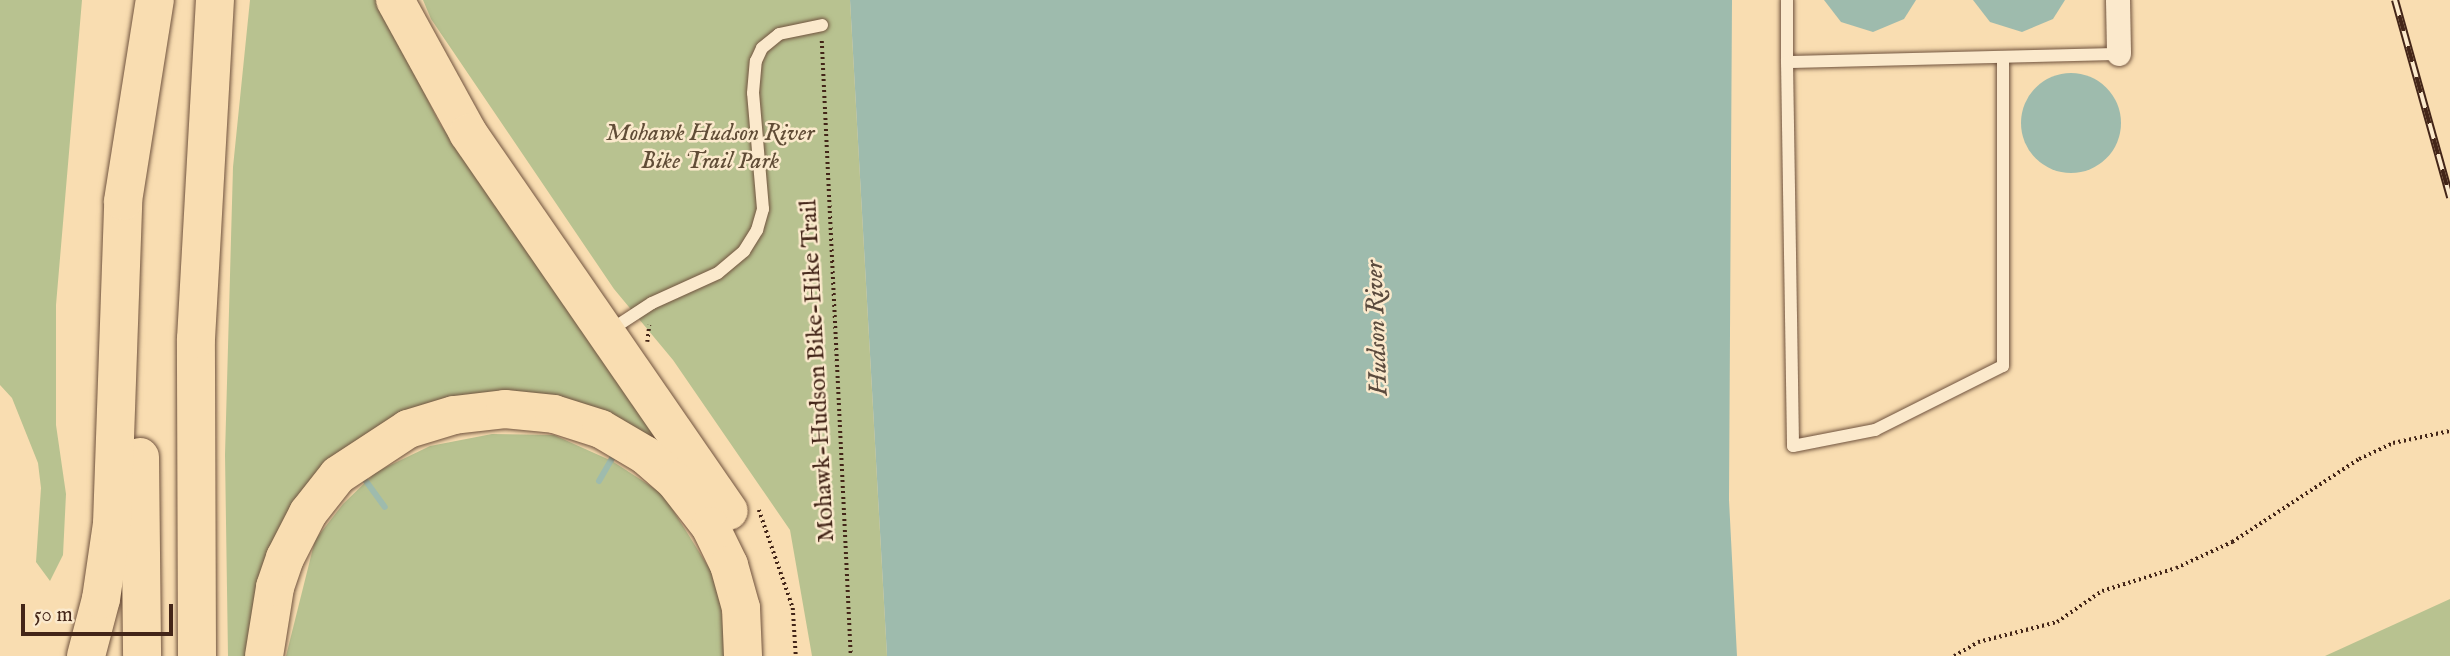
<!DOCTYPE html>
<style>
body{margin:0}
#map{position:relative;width:2450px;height:656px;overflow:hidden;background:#f9ddb1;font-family:"IM FELL English",serif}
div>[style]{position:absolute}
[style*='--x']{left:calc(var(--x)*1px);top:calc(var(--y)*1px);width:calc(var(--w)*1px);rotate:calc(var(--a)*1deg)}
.green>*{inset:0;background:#b8c290}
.water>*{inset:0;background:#9ebbad}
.round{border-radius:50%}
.stream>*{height:6px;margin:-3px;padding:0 3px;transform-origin:3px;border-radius:3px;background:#9ebbad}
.path>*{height:3.5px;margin-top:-1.75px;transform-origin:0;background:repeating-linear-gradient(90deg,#432518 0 2px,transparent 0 5.5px)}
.roads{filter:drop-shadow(0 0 2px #70533e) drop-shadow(0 0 2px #70533e)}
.lane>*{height:12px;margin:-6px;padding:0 6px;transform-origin:6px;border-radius:6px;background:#fbe9cc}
.street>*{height:24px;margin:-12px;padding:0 12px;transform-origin:12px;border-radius:12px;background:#fbe9cc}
.highway>*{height:38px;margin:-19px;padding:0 19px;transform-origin:19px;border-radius:19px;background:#f9ddb1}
.rail>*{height:8px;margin-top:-4px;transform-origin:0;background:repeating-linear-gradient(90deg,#fbe9cc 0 16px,#432518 0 32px);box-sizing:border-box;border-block:2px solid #432518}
span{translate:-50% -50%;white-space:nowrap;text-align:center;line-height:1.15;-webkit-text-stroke:5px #fbe9cc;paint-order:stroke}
.park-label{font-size:24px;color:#604c36;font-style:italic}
.street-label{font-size:24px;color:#432518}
.water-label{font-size:26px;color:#5a4a3d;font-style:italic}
.scale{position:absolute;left:21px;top:604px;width:152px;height:32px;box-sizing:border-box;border:4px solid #432518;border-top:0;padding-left:9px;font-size:21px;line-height:24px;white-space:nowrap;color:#432518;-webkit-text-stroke:5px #fbe9cc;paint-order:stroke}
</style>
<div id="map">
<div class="green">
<i style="clip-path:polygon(0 0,82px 0,56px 305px,56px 425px,66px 494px,63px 555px,50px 581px,36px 562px,41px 488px,38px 463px,12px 398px,0 385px)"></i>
<i style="clip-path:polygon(250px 0,377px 0,440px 124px,672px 453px,564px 401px,332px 463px,250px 656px,228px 656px,225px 455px,233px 167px)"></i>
<i style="clip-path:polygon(423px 0,850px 0,887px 656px,812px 656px,790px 530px,673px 360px,614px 289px,431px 19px)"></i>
<i style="clip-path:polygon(492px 434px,554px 435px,612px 461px,663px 494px,711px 571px,721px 607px,726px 656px,286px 656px,315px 540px,343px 504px,376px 472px,430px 446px)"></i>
<i style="clip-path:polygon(2450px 599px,2450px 656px,2325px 656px)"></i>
</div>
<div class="water">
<i style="clip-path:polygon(850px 0,1732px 0,1729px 500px,1737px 656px,887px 656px)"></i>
<i style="clip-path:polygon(1824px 0,1916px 0,1904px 19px,1873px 32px,1841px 22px)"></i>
<i style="clip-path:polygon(1973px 0,2065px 0,2053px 19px,2022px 32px,1990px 22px)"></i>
<i class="round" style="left:2021px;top:73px;width:100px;height:100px"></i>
</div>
<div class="stream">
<i style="--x:363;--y:477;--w:37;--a:54"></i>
<i style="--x:599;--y:481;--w:30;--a:-60"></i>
</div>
<div class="path">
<i style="--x:822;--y:41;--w:616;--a:87.3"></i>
<i style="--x:647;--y:342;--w:17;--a:-83"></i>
<i style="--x:759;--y:510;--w:104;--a:70.9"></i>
<i style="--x:793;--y:608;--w:48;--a:86.4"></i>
<i style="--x:1954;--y:656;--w:28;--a:-30"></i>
<i style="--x:1978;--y:642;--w:81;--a:-14.2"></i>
<i style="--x:2057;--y:622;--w:55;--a:-34.6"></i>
<i style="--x:2102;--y:591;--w:77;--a:-17.3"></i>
<i style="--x:2176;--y:568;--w:62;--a:-24.9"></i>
<i style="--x:2232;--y:542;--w:152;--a:-33.2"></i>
<i style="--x:2359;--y:459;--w:38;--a:-25"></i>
<i style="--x:2393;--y:443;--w:58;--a:-11.9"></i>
</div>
<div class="roads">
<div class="lane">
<i style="--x:1787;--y:0;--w:62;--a:90"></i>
<i style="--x:1787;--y:62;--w:332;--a:-1.4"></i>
<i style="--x:1787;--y:62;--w:384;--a:89.1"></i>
<i style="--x:1793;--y:446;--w:84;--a:-11"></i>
<i style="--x:1875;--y:430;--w:143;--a:-26.6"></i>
<i style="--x:2003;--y:366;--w:309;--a:-90"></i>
<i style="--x:609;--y:331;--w:51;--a:-33.1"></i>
<i style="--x:652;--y:303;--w:72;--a:-24.4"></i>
<i style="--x:718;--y:273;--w:34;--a:-40"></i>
<i style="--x:744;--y:251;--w:25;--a:-58"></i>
<i style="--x:757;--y:230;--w:22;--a:-74"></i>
<i style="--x:763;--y:209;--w:116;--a:-94.9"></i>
<i style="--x:753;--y:93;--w:32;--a:-85"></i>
<i style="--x:756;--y:61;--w:14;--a:-65"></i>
<i style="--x:762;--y:48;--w:22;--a:-39"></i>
<i style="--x:779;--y:34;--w:44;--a:-11.8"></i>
</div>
<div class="street">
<i style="--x:2118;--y:0;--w:54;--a:88.9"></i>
</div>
<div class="highway">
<i style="--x:395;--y:0;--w:152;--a:61.2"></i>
<i style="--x:468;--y:133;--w:459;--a:55.4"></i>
<i style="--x:140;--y:457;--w:199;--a:89.4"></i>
<i style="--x:86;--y:656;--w:59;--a:-75.3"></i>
<i style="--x:101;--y:599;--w:76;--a:-81.7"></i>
<i style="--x:112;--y:524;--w:323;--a:-88"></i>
<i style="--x:123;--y:201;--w:204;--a:-81"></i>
<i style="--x:197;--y:656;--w:317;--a:-90.2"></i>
<i style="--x:196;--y:339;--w:340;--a:-86.8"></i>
<i style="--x:264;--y:656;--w:70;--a:-80.9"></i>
<i style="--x:275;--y:587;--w:31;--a:-71"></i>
<i style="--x:285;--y:558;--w:51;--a:-62.9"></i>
<i style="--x:308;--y:513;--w:48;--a:-51.7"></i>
<i style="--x:338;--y:475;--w:84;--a:-33.3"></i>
<i style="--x:408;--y:429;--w:48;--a:-16.9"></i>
<i style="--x:454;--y:415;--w:51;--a:-6.7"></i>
<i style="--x:505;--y:409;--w:49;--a:5.8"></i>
<i style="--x:554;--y:414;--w:49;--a:17.7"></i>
<i style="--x:601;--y:429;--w:51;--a:30.6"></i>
<i style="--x:645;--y:455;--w:40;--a:41"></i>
<i style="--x:675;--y:481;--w:57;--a:52.1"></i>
<i style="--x:710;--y:526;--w:43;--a:64"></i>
<i style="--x:729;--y:565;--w:45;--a:74.4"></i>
<i style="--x:741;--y:608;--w:48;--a:87.6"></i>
</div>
</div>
<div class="rail">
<i style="--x:2395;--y:0;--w:205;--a:74.4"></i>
</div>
<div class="park-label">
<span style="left:710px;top:148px">Mohawk Hudson River<br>Bike Trail Park</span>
</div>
<div class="street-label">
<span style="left:818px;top:371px;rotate:-93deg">Mohawk-Hudson Bike-Hike Trail</span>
</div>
<div class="water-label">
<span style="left:1377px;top:328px;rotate:-92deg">Hudson River</span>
</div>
<div class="scale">50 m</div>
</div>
